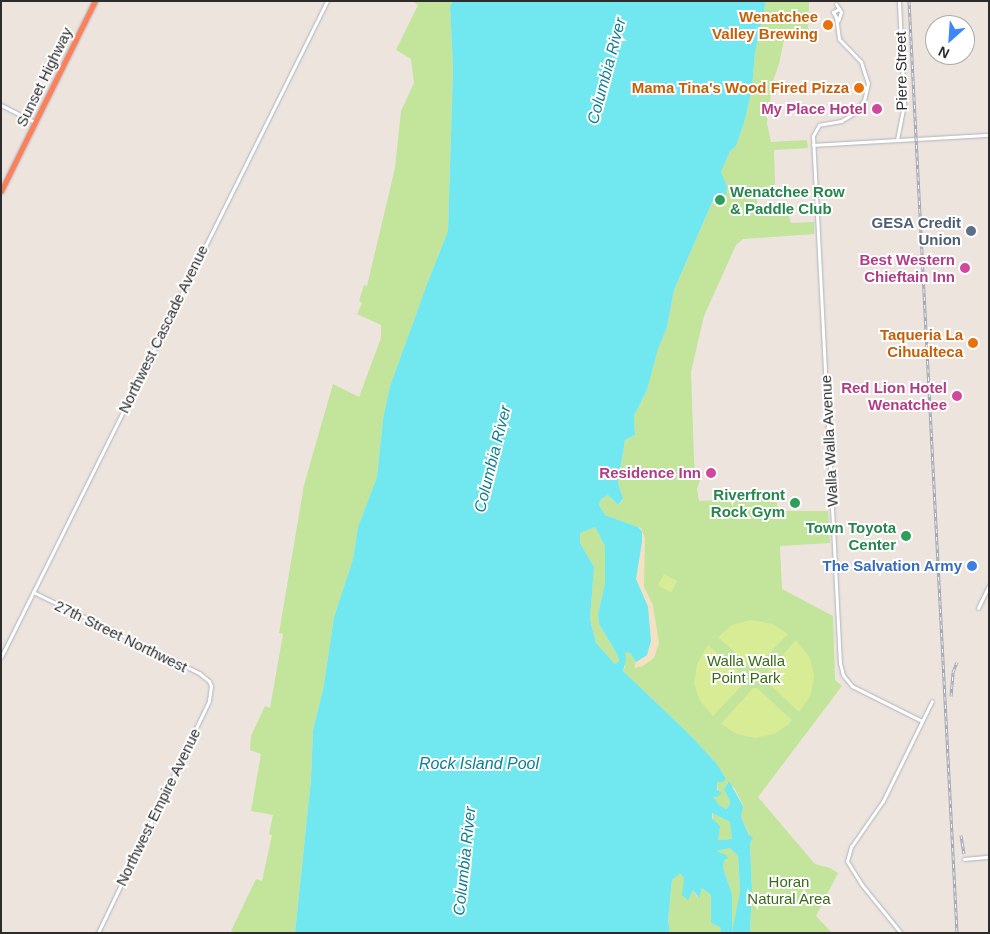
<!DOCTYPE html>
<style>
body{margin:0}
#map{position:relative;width:990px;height:934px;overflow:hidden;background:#eee4de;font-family:Arial,sans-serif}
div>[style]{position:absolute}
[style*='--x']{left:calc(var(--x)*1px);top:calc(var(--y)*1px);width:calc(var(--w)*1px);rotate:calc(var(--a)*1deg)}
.green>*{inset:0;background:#c2e49b}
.sand>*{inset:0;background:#f2e1c2}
.pitch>*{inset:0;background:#d8ec96;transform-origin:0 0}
.water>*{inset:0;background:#71e7f0}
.roads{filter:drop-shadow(0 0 1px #aeb4bc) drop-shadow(0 0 1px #aeb4bc)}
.minor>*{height:3px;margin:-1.5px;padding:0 1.5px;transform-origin:1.5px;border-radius:1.5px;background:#fff}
.highway>*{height:5px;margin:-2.5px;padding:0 2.5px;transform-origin:2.5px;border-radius:2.5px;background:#ff7f58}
.rail>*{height:3px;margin-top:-1.5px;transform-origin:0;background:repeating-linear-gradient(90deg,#fff 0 4px,#a1a8b6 0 8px);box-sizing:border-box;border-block:1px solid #a1a8b6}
.dots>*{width:14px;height:14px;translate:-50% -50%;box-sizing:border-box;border:2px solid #fff;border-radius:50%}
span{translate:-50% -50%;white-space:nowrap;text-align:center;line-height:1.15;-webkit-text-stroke:4px #fff;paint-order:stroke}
.food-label{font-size:15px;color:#c56008;font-weight:700}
.right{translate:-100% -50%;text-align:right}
.street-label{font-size:15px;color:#2c2c2c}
.hotel-label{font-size:15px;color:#b23c85;font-weight:700}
.leisure-label{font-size:15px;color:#27864d;font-weight:700}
.left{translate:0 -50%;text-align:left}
.service-label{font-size:15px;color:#4e5e75;font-weight:700}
.shop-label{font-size:15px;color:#366cbe;font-weight:700}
.park-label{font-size:15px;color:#3b6b1a}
.water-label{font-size:16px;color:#0c7e92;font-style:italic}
.frame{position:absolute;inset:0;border:2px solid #2c2c2c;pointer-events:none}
.north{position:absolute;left:925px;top:15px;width:50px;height:50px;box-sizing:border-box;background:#fff;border:1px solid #ababab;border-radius:50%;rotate:206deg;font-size:14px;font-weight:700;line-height:20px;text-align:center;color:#2c2c2c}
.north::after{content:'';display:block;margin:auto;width:18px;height:22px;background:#3d86fc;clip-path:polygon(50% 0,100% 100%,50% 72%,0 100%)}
</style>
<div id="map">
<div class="green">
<i style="clip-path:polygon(412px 1px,453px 1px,450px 6px,453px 68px,448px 231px,427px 284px,390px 386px,383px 419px,377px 477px,358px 527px,353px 559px,334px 617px,323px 690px,313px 730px,311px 779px,295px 933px,236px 933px,231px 931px,256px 879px,262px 881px,272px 835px,269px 834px,273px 815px,251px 811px,261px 754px,250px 750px,251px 736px,265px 706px,270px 708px,283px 634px,279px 633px,304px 485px,333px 384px,359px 397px,381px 338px,381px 325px,357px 314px,362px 303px,359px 301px,364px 285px,367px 286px,395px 168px,401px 111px,414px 83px,411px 59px,396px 50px,418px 5px)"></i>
<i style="clip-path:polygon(766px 1px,809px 1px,808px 32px,785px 35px,779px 64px,773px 81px,767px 123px,771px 142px,807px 140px,808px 148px,774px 150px,775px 186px,757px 188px,757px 207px,780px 209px,788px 214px,791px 223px,814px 222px,814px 234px,743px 239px,736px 245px,704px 316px,691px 372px,694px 459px,695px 473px,700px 481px,697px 489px,699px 501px,777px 497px,777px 511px,828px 511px,830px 543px,780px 546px,782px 589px,833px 616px,835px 680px,842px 686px,758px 797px,815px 864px,830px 868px,838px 873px,816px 916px,832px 933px,750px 933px,752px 890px,750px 843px,752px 840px,741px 817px,743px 805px,735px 789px,727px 782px,725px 791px,730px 801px,729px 806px,726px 809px,719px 805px,713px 796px,718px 791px,717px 782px,726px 779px,717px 764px,689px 734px,623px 671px,625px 666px,625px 651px,630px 653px,636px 662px,642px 542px,638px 527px,605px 515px,599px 505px,601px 499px,608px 495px,618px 505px,623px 500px,618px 483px,625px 440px,635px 435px,634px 416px,647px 390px,658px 348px,667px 327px,674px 290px,713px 200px,727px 186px,721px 172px,730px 151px,736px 146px,744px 123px,752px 89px,755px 53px)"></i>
<i style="clip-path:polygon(595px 527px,605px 546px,605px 583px,598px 614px,599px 624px,617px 654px,619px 661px,615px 664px,596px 643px,590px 619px,594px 567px,580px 543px,580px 533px)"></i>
<i style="clip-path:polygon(712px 813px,730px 822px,732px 839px,718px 840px)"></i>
<i style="clip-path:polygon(730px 848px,738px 856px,740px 891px,732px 933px,732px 894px,723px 868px,724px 860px,715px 851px)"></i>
<i style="clip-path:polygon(680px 872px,698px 898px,702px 888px,711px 895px,711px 923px,721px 928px,720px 933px,670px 933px,668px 920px,672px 880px)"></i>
</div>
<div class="sand">
<i style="clip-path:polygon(638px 527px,641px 528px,645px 538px,644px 587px,653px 605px,659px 643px,654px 658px,643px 666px,634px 668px,636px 662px,647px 655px,648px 607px,636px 579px,642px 542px,642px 532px)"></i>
</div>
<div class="pitch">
<i style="left:664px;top:574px;width:15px;height:13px;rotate:28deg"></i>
<i style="clip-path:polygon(751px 620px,773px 624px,788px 634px,753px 669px,718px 637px,732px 625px)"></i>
<i style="clip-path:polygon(796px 640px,810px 658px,814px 675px,811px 695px,799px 712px,764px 679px,764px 676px)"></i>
<i style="clip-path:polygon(708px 645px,745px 677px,745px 682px,713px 716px,700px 701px,694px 683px,697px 664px)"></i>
<i style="clip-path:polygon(753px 688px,757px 688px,792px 720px,789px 724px,774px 734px,755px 738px,737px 734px,721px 724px)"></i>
</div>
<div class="water">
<i style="clip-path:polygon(evenodd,453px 1px,766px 1px,755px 53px,752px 89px,744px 123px,736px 146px,730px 151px,721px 172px,727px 186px,726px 195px,713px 200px,674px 290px,667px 327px,658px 349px,647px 390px,634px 416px,635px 435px,625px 440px,618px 483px,623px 499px,618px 505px,608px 495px,601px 499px,599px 505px,605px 515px,638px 527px,642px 532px,642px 542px,636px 579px,648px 607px,651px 641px,647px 655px,636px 662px,630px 653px,625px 652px,626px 660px,623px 671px,689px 734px,717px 764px,726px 779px,723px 782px,717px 782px,717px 790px,722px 793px,717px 797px,713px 796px,719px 805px,726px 809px,729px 806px,730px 801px,724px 789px,729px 781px,743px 806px,741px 817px,749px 835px,753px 838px,750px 843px,752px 890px,750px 933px,720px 933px,721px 928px,711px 923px,711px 895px,702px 888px,699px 898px,693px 890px,688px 900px,682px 895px,684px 878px,680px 873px,672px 880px,668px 920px,670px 933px,295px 933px,311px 779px,313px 730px,323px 690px,334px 617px,353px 559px,358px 527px,377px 477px,383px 419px,390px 386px,427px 284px,448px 231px,453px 68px,450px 6px,453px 1px,595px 527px,605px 546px,605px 583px,598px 614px,599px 624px,617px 654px,619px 661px,615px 664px,596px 643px,590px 619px,594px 567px,580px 543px,580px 533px,595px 527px,453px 1px,712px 813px,730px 822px,732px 839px,718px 840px,720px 826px,712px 818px,712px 813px,453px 1px,730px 848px,738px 856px,740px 891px,732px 932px,732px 894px,723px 868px,724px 860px,728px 858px,726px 855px,716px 851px,730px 848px)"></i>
</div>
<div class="roads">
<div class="minor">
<i style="--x:836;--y:4;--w:9;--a:58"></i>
<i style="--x:841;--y:12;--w:9;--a:108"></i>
<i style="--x:836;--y:17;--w:22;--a:82"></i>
<i style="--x:839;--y:39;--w:32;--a:46"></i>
<i style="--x:861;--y:62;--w:22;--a:72"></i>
<i style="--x:868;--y:83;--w:17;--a:103"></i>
<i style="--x:864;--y:100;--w:14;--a:124"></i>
<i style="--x:856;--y:112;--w:17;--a:149"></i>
<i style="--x:841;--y:121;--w:22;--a:170"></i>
<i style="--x:819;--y:125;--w:13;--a:119"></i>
<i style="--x:813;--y:136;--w:528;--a:87.07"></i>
<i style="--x:840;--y:663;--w:12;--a:76"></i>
<i style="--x:843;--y:675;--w:14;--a:51"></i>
<i style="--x:852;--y:686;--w:78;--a:26.6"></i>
<i style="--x:836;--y:17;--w:6;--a:-121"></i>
<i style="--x:833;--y:12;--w:7;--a:-27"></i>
<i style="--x:1;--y:105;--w:38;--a:27"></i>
<i style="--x:897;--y:140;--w:36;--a:-79"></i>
<i style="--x:904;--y:105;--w:104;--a:-92.8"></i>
<i style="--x:813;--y:145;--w:176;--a:-3.3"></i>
<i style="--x:33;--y:592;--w:185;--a:26"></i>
<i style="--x:199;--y:673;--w:13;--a:39"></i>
<i style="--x:209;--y:681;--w:5;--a:68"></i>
<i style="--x:211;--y:686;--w:15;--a:98"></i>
<i style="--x:209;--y:701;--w:257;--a:115.6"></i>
<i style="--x:978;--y:608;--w:25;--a:-64"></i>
<i style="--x:1;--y:657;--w:733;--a:-63.57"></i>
<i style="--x:964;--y:859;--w:25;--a:-5"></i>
<i style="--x:901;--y:933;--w:62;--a:-129.1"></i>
<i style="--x:862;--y:885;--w:28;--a:-122"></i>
<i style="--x:847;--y:861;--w:15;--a:-74"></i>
<i style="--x:851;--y:847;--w:56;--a:-55.2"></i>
<i style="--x:883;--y:801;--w:111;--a:-63.9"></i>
</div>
<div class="highway">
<i style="--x:1;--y:191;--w:212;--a:-63.7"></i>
</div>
</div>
<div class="rail">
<i style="--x:909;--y:1;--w:933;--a:87.05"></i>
<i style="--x:951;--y:696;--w:24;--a:-85"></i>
<i style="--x:953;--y:672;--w:11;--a:-68"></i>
<i style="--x:961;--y:835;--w:19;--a:81"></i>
</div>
<div class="dots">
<i style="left:828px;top:25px;background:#e8710a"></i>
<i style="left:859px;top:88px;background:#e8710a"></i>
<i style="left:877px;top:109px;background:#d1479c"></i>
<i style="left:720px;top:200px;background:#2e9e5b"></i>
<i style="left:971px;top:231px;background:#5c6f8a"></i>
<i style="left:965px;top:268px;background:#d1479c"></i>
<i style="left:973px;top:343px;background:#e8710a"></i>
<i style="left:957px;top:396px;background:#d1479c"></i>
<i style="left:711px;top:473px;background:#d1479c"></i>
<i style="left:795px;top:503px;background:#2e9e5b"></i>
<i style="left:906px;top:536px;background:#2e9e5b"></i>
<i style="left:972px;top:566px;background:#3f7fe0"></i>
</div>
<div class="food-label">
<span class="right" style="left:818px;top:25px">Wenatchee<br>Valley Brewing</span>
<span class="right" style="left:849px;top:88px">Mama Tina's Wood Fired Pizza</span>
<span class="right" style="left:963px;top:343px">Taqueria La<br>Cihualteca</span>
</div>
<div class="street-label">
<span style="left:901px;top:71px;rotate:-91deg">Piere Street</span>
<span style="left:44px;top:77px;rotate:-64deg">Sunset Highway</span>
<span style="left:163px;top:329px;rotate:-64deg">Northwest Cascade Avenue</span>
<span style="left:829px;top:441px;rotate:-93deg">Walla Walla Avenue</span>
<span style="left:121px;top:636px;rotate:26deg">27th Street Northwest</span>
<span style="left:158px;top:807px;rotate:-64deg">Northwest Empire Avenue</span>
</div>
<div class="hotel-label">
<span class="right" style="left:867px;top:109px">My Place Hotel</span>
<span class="right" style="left:955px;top:268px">Best Western<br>Chieftain Inn</span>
<span class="right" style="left:947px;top:396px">Red Lion Hotel<br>Wenatchee</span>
<span class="right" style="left:701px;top:473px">Residence Inn</span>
</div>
<div class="leisure-label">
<span class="left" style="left:730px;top:200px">Wenatchee Row<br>&amp; Paddle Club</span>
<span class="right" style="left:785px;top:503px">Riverfront<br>Rock Gym</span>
<span class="right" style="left:896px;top:536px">Town Toyota<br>Center</span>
</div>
<div class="service-label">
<span class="right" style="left:961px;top:231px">GESA Credit<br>Union</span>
</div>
<div class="shop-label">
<span class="right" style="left:962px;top:566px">The Salvation Army</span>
</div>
<div class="park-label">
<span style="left:746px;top:669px">Walla Walla<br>Point Park</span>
<span style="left:789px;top:890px">Horan<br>Natural Area</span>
</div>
<div class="water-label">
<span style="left:607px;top:71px;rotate:-75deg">Columbia River</span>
<span style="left:493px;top:459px;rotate:-76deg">Columbia River</span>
<span style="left:479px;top:764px">Rock Island Pool</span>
<span style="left:465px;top:861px;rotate:-84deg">Columbia River</span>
</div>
<div class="frame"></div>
<div class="north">N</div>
</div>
